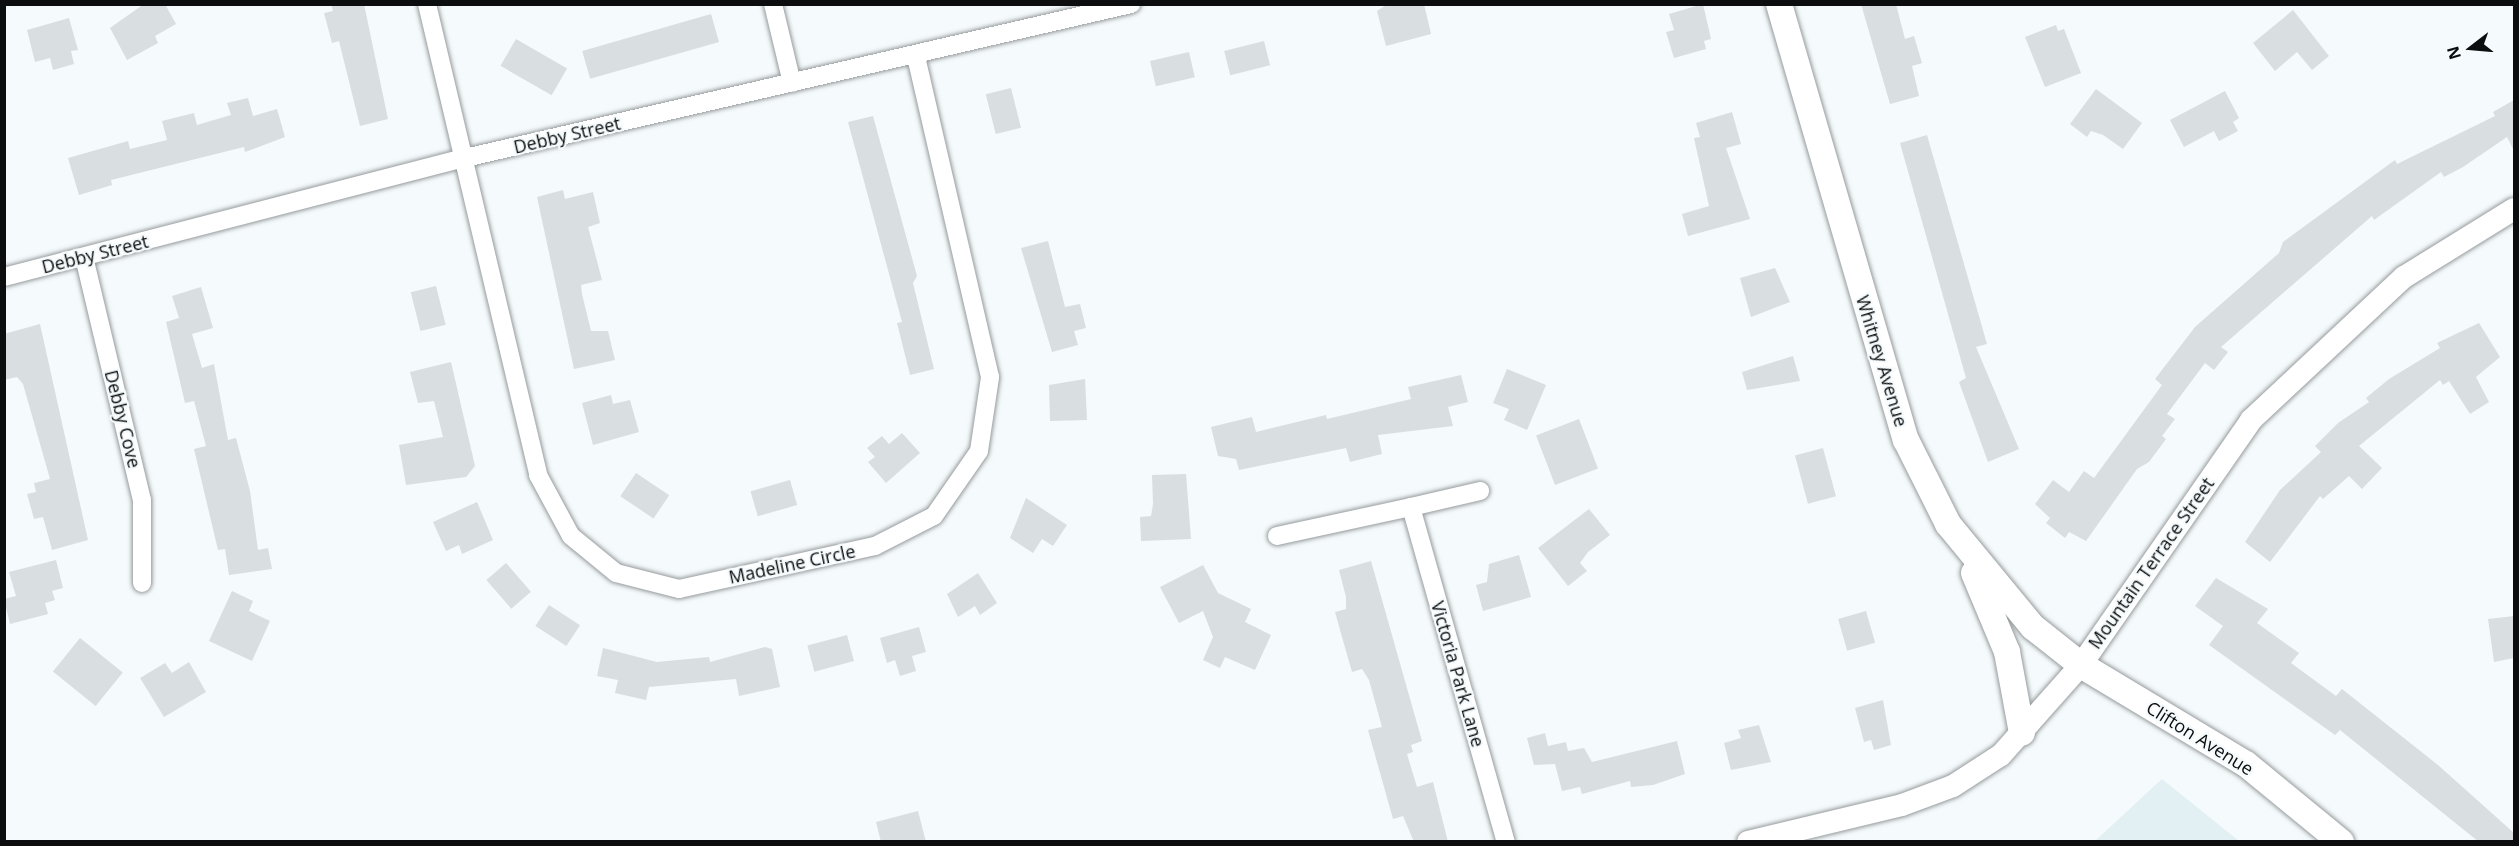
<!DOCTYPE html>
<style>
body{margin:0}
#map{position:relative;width:2519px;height:846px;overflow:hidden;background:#f5fafc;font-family:"Open Sans",sans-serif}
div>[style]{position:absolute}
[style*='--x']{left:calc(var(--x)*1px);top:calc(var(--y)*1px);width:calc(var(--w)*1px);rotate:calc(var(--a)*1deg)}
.built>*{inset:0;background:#e2eff3}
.building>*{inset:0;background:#d9dee0;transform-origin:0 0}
.roads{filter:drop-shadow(0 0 2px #969b9d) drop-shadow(0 0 2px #969b9d)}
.minor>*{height:18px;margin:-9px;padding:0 9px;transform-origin:9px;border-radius:9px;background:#fff}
.tertiary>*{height:22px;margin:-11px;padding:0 11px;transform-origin:11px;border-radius:11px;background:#fff}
.secondary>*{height:26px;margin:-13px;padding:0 13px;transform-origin:13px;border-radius:13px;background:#fff}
span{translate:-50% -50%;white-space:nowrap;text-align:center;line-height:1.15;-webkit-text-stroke:4.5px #f5fafc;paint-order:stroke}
.street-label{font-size:18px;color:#0c0d0e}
.frame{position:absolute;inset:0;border:6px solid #0c0d0e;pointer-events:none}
.north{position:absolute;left:2441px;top:18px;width:60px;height:60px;-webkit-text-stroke:4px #f5fafc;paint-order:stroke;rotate:254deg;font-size:16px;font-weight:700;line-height:24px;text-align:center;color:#0c0d0e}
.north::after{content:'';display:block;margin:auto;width:21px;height:27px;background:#0c0d0e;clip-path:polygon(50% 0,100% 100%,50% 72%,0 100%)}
</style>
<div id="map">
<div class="built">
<i style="clip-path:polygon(2162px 779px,2239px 841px,2095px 841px)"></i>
</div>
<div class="building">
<i style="clip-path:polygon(144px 4px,165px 4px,176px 24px,155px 36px,158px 43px,127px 60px,110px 28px)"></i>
<i style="clip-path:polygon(331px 4px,364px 4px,388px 119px,360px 126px,339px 41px,332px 43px,324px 13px,333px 11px)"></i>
<i style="clip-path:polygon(1388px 4px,1424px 4px,1431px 34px,1386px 46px,1377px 11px)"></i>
<i style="clip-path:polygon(1703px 4px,1711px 39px,1704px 41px,1706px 49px,1674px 58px,1666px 32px,1674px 30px,1669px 14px)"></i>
<i style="clip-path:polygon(1861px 4px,1896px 4px,1905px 39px,1914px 36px,1922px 63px,1912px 66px,1919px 96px,1890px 104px)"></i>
<i style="clip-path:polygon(2293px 10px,2329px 56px,2312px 70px,2297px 52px,2275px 71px,2253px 43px)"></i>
<i style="left:711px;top:14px;width:29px;height:134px;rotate:74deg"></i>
<i style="clip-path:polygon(69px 18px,78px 50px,71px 51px,74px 64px,53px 70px,50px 58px,35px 62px,27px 30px)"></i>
<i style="clip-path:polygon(2056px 25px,2058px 31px,2064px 29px,2081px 73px,2045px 87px,2025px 37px)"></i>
<i style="left:516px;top:39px;width:59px;height:31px;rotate:30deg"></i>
<i style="left:1264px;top:41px;width:25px;height:41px;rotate:76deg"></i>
<i style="left:1189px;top:52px;width:26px;height:40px;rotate:77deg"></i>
<i style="left:1011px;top:88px;width:41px;height:26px;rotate:76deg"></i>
<i style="clip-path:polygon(2096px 89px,2142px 123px,2123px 149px,2103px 135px,2091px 131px,2087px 137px,2070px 124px)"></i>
<i style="clip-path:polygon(2225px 91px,2239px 118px,2233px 122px,2238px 131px,2219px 141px,2214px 131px,2184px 147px,2170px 120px)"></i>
<i style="clip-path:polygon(248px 98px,253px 116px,277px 109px,285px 137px,245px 152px,244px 147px,111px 180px,112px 185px,79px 195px,68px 158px,128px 141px,130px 149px,167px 140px,162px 121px,194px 113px,197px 125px,231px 115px,227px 103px)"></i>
<i style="clip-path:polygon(2514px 100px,2514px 151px,2507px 137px,2463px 167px,2444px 177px,2441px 172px,2374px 220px,2372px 216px,2221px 347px,2228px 352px,2214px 370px,2205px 363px,2167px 414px,2175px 419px,2162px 436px,2166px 439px,2149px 462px,2137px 469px,2086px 541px,2069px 532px,2065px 538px,2046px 523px,2050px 518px,2035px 504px,2053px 480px,2069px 492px,2084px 471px,2094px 478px,2162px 385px,2155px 379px,2195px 327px,2279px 253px,2283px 242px,2395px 160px,2397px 164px,2495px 116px,2493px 112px)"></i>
<i style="clip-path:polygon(1732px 112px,1741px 144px,1726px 148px,1750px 219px,1688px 236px,1682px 214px,1709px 206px,1694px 138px,1700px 137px,1696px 123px)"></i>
<i style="clip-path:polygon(873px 116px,917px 276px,913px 283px,934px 369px,910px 375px,897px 323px,902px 322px,848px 122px)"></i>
<i style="clip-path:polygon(1927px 135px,1987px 344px,1976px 347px,2019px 449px,1988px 462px,1959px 382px,1966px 378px,1900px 143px)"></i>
<i style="clip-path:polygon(563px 190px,565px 199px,593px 192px,600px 223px,588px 227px,602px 280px,581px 285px,582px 294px,591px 331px,608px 331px,615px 360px,574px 369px,537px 197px)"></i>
<i style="clip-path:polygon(1048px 241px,1065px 307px,1080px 304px,1086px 328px,1074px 331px,1078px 345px,1052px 352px,1021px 248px)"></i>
<i style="clip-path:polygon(1775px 268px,1790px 302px,1751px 317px,1740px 278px)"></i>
<i style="left:436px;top:286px;width:40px;height:26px;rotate:76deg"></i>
<i style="clip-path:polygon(201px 287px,213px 328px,192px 334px,202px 368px,214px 364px,228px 440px,236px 438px,250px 491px,258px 550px,268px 548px,272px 569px,229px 575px,225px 549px,218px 550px,194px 449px,206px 446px,194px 401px,185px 403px,166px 322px,179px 318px,172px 296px)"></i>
<i style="clip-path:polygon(2479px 323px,2500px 357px,2476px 377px,2489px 402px,2470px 414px,2449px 381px,2443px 385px,2440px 380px,2359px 446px,2382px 468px,2362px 489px,2349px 476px,2323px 499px,2320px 496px,2270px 562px,2245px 542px,2280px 490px,2321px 452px,2315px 446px,2338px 423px,2369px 402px,2366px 398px,2389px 379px,2440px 348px,2437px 343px)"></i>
<i style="clip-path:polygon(40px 324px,88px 540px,52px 550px,43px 517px,34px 519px,27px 494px,36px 492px,34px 483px,50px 479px,23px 384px,17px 377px,4px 380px,4px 334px)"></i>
<i style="clip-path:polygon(1793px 356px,1800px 381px,1747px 390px,1742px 372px)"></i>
<i style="clip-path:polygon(451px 362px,475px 466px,466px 477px,406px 485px,399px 445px,443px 437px,434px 401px,418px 403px,410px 372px)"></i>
<i style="clip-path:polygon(1507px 369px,1546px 385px,1527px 430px,1504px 420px,1509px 409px,1493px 403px)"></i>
<i style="clip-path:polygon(1461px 375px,1468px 402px,1448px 407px,1453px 426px,1378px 435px,1382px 454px,1350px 462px,1346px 448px,1239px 470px,1236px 459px,1218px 456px,1211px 427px,1252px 417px,1256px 432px,1326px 415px,1327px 419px,1411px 399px,1408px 387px)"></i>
<i style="clip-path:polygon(1085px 379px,1087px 420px,1050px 421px,1049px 385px)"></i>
<i style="clip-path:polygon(611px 395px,613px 404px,630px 400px,639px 432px,593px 445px,582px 403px)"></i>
<i style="left:1579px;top:419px;width:53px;height:46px;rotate:69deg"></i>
<i style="clip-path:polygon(902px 433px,920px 453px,886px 483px,868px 462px,875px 457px,867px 448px,882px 436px,889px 444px)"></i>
<i style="left:1823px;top:448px;width:50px;height:29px;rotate:75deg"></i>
<i style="left:636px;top:473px;width:40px;height:28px;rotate:34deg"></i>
<i style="clip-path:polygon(1186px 474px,1191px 539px,1141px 541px,1140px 517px,1151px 516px,1153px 504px,1152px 475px)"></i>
<i style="left:790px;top:480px;width:26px;height:41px;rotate:74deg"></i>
<i style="clip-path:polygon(1026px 498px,1067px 525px,1053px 546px,1042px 539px,1033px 553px,1010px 538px)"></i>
<i style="clip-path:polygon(477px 502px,493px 540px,462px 554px,459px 545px,446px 551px,433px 522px)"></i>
<i style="clip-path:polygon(1589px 509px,1610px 535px,1588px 552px,1580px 563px,1587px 571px,1568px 586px,1538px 548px)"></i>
<i style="clip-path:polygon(1519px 555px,1531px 597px,1483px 611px,1476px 585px,1487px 582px,1489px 564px)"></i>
<i style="clip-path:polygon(56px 560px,63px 588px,52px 591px,55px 600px,45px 603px,48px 614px,10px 624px,4px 599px,16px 596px,9px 572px)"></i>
<i style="clip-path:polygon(1371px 561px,1422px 741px,1411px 745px,1413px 752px,1407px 754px,1417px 787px,1433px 782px,1448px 842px,1414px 842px,1403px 816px,1393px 819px,1368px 730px,1382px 727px,1369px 680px,1362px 669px,1352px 672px,1342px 637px,1335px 612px,1346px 609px,1346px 597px,1339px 570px)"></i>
<i style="left:506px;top:563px;width:38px;height:26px;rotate:49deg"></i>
<i style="clip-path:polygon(1203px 565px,1218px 593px,1251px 609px,1245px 622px,1271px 635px,1255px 670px,1225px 657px,1220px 668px,1203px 660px,1213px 637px,1203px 611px,1179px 623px,1160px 587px)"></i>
<i style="clip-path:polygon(978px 573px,997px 603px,980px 615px,975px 606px,958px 617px,947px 594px)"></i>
<i style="clip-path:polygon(2216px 578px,2268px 609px,2257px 623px,2299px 653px,2291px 663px,2336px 696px,2342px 689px,2438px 765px,2514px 833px,2514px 842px,2479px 842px,2340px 730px,2335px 735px,2209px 645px,2223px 626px,2195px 606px)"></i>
<i style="clip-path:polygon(232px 591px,253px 601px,249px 611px,270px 621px,252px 661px,209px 641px)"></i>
<i style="left:549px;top:605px;width:37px;height:25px;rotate:33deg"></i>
<i style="left:1866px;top:611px;width:33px;height:29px;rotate:74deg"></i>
<i style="clip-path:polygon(2514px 616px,2514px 658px,2494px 662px,2488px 619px)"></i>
<i style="clip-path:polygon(919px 627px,926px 652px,912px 656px,916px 671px,900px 676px,895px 660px,887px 663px,880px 638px)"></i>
<i style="left:847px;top:635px;width:27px;height:41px;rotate:75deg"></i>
<i style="left:80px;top:638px;width:55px;height:43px;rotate:39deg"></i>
<i style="clip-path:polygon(765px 647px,772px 649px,780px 687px,739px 696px,736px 679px,649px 687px,646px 700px,615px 693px,618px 680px,597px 676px,603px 648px,657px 662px,709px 657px,710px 662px)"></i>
<i style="clip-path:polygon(189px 662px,206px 692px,164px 717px,140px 678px,165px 663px,172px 673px)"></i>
<i style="clip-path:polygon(1883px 700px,1891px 745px,1874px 750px,1871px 740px,1864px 742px,1855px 708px)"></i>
<i style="clip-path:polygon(1759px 725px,1771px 762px,1731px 770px,1724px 743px,1741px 738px,1738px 730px)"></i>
<i style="clip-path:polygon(1545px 733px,1548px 746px,1566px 742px,1568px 751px,1584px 748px,1592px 762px,1677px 741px,1685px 774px,1653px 785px,1631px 787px,1630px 781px,1582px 794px,1580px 787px,1562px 791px,1555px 764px,1534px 765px,1527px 738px)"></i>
<i style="clip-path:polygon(918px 811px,926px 842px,881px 842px,876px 822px)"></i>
</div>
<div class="roads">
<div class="minor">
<i style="--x:427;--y:4;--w:484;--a:76.7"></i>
<i style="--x:538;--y:475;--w:69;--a:61.6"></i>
<i style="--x:571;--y:536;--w:58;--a:39.4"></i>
<i style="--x:616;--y:573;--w:65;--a:14.3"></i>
<i style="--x:679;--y:589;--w:201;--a:-12.4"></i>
<i style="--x:875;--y:546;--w:66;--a:-27"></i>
<i style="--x:934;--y:516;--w:79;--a:-55.3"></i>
<i style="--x:979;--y:451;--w:75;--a:-81.5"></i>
<i style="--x:990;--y:377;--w:328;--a:-103"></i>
<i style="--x:773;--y:4;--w:81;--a:76.5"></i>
<i style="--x:84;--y:257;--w:250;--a:76.6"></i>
<i style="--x:142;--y:500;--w:83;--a:90"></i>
<i style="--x:4;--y:277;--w:476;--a:-14.5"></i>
<i style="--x:465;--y:158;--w:684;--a:-13.02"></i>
<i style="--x:1411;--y:507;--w:71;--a:-13.1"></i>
<i style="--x:1277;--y:536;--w:137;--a:-12.2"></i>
<i style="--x:1411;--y:507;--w:348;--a:74.2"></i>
</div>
<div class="tertiary">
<i style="--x:1748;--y:842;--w:158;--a:-13.5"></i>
<i style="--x:1902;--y:805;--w:54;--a:-20.4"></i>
<i style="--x:1953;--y:786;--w:57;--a:-32.9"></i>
<i style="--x:2001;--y:755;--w:120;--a:-48.4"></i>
<i style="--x:2081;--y:665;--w:298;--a:-55.2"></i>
<i style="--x:2251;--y:420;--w:209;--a:-43.1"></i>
<i style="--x:2404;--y:277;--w:129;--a:-31.7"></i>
</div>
<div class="secondary">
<i style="--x:1779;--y:4;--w:454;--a:73.8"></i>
<i style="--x:1906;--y:440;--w:94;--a:63.4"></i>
<i style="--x:1948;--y:524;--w:134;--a:50.5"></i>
<i style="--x:2033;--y:627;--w:61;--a:38.4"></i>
<i style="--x:2081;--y:665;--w:192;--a:31"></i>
<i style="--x:2246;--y:764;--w:123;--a:39.4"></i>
<i style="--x:1974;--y:573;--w:86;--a:67.3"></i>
<i style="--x:2007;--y:652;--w:82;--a:79.5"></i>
</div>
</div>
<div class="street-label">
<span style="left:567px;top:135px;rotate:-13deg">Debby Street</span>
<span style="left:95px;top:254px;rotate:-14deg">Debby Street</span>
<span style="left:1882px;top:361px;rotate:73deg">Whitney Avenue</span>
<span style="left:123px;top:419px;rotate:76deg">Debby Cove</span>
<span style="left:2151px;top:563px;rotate:-55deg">Mountain Terrace Street</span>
<span style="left:792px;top:564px;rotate:-12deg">Madeline Circle</span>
<span style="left:1458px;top:674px;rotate:74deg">Victoria Park Lane</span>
<span style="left:2200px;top:738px;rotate:32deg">Clifton Avenue</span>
</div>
<div class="frame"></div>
<div class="north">N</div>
</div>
